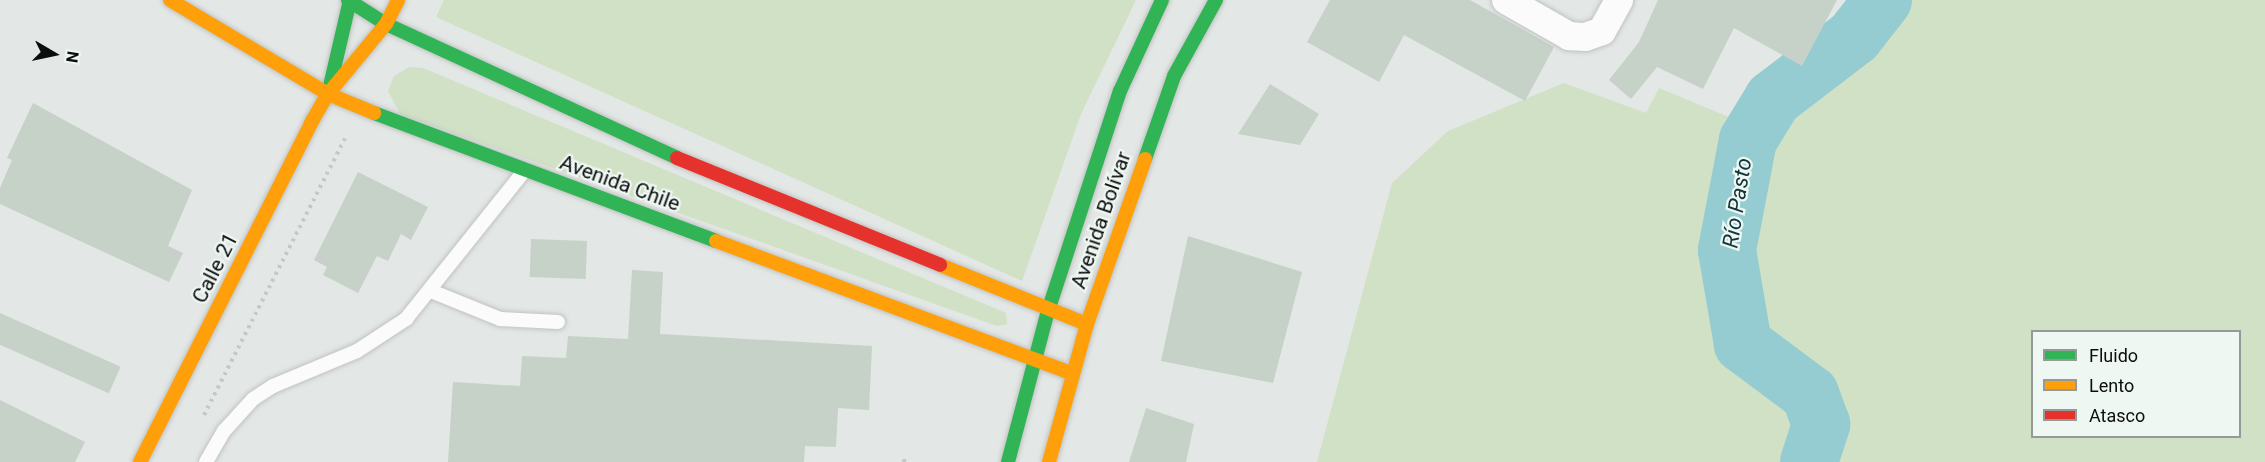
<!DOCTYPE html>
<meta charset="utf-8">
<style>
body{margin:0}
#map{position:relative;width:2265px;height:462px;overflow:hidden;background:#e3e7e5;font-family:Roboto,sans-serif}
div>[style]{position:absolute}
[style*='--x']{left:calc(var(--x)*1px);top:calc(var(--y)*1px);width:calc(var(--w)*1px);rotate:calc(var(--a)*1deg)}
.green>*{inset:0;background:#d1e1c5}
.river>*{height:58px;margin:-29px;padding:0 29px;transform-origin:29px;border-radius:29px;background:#95ccd2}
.building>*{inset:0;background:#c6d1c8;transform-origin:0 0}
.path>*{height:4px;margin-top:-2px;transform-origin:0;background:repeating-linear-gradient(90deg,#c6c7c6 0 3px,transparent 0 7.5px)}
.roads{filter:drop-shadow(0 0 2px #c0c3c2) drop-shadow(0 0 2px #c0c3c2)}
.lane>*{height:14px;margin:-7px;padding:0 7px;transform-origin:7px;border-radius:7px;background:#fbfbfb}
.street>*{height:28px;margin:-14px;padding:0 14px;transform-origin:14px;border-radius:14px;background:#fbfbfb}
.fast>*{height:14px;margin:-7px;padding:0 7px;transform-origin:7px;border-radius:7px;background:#30b455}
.slow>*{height:14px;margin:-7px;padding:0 7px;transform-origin:7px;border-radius:7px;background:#ff9f0a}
.jam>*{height:14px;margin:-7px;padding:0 7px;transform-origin:7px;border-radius:7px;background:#e5322d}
span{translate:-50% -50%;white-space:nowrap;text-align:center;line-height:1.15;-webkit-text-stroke:4.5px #eff7f3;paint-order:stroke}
.street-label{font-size:21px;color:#0c0e0d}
.water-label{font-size:22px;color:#11373c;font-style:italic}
.legend{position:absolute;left:2031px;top:330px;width:210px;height:108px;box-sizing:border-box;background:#eff7f3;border:2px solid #949a97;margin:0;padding:8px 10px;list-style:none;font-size:18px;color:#0c0e0d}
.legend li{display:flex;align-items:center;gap:12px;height:30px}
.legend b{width:30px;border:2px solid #949a97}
.north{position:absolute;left:24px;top:24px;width:60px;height:60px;-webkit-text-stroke:4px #eff7f3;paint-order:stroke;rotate:99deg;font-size:16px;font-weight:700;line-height:24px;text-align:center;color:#0c0e0d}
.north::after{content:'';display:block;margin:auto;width:21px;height:27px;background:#0c0e0d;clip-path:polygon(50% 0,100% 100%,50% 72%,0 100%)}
</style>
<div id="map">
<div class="green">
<i style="clip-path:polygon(444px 0,1136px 0,1081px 114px,1022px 281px,436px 17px)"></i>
<i style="clip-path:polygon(evenodd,1898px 0,2265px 0,2265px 462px,1834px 462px,1824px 395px,1752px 343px,1733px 248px,1754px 143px,1777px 107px,1864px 46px,1898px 0,2032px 332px,2240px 332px,2240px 436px,2032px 436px,2032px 332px)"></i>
<i style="clip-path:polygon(409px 67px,423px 68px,1006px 313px,1007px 324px,997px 326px,400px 114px,388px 91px,394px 76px)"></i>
<i style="clip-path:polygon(1564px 83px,1646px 113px,1659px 88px,1736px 120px,1722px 273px,1735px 352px,1798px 391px,1814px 427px,1797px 462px,1317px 462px,1392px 183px,1448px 131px)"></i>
</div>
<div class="river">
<i style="--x:1809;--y:462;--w:40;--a:-72"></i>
<i style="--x:1821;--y:424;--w:32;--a:-110"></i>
<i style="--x:1810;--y:394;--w:84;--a:-143.3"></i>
<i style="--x:1743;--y:344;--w:95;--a:-99.7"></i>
<i style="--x:1727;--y:250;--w:112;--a:-79.2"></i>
<i style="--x:1748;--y:140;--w:48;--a:-58.6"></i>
<i style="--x:1773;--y:99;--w:102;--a:-37.4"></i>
<i style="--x:1854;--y:37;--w:47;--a:-51.9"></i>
</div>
<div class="building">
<i style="clip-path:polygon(1330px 0,1470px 0,1554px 47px,1525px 101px,1404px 35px,1379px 82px,1307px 42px)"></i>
<i style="clip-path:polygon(1658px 0,1837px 0,1802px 66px,1734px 28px,1703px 89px,1657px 67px,1631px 99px,1609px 80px,1639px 42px)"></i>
<i style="clip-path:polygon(1270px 84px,1319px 114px,1300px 145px,1238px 134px)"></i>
<i style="clip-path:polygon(33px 103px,192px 190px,168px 246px,183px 253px,169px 282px,0 204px,0 188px,12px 160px,7px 158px)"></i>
<i style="clip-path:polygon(358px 172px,428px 207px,411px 240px,401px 234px,388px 261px,377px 256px,358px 293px,323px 275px,327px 267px,314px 260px)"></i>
<i style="clip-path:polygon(1188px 236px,1302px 272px,1273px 383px,1161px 361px)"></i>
<i style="left:531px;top:239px;width:56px;height:38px;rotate:2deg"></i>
<i style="clip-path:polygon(632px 270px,663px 272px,660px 334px,872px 346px,869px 410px,838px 408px,836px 447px,805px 446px,804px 462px,448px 462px,453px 382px,520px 386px,522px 356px,566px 358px,568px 336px,628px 339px)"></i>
<i style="left:0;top:313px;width:132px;height:29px;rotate:24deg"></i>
<i style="clip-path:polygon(0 400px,85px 442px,75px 462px,0 462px)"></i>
<i style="clip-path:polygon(1146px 408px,1194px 424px,1186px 462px,1129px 462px)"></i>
</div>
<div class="path">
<i style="--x:204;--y:415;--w:313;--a:-63"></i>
<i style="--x:904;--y:462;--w:7;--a:-82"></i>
</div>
<div class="roads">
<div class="lane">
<i style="--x:431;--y:291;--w:74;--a:22.1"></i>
<i style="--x:500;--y:319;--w:58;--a:3"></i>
<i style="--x:206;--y:462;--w:36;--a:-60"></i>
<i style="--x:224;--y:431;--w:43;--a:-47.8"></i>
<i style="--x:253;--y:399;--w:24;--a:-33"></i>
<i style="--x:273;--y:386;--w:91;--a:-22.6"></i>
<i style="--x:357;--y:351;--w:59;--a:-33.1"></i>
<i style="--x:406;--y:319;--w:191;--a:-51.4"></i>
</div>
<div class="street">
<i style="--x:1506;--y:0;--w:73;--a:29.7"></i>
<i style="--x:1569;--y:36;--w:16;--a:4"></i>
<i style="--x:1585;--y:37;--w:18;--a:-19"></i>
<i style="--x:1602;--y:31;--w:35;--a:-61"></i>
</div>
<div class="fast">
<i style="--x:348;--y:0;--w:45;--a:32.3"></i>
<i style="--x:386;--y:24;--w:320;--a:24.7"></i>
<i style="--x:330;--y:86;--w:88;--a:-76.9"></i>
<i style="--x:374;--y:113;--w:365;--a:20.5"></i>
<i style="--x:1145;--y:159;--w:88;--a:-70.7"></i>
<i style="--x:1174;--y:76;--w:87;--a:-61.1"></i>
<i style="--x:1008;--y:462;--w:156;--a:-75.2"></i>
<i style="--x:1048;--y:311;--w:231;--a:-71.9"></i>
<i style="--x:1120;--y:91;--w:100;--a:-65.2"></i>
</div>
<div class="slow">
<i style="--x:170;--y:0;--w:184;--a:30.7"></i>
<i style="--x:328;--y:94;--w:50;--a:22.4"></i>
<i style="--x:716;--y:241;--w:379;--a:20.4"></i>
<i style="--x:940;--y:265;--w:158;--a:21.9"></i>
<i style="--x:140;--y:462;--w:380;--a:-63.2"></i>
<i style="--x:311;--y:123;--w:34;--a:-60"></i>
<i style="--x:328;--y:94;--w:91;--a:-50.4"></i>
<i style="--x:386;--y:24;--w:27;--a:-63"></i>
<i style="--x:1049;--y:462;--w:143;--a:-74.6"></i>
<i style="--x:1087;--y:324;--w:175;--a:-70.6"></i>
</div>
<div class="jam">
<i style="--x:677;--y:158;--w:284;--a:22.1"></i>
</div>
</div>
<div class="street-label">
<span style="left:620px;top:183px;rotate:20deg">Avenida Chile</span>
<span style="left:1101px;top:220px;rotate:-71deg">Avenida Bolívar</span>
<span style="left:215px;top:268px;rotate:-63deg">Calle 21</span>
</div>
<div class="water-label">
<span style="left:1737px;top:203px;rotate:-81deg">Río Pasto</span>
</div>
<ul class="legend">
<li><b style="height:8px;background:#30b455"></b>Fluido</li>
<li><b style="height:8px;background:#ff9f0a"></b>Lento</li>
<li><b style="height:8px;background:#e5322d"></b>Atasco</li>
</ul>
<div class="north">N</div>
</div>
